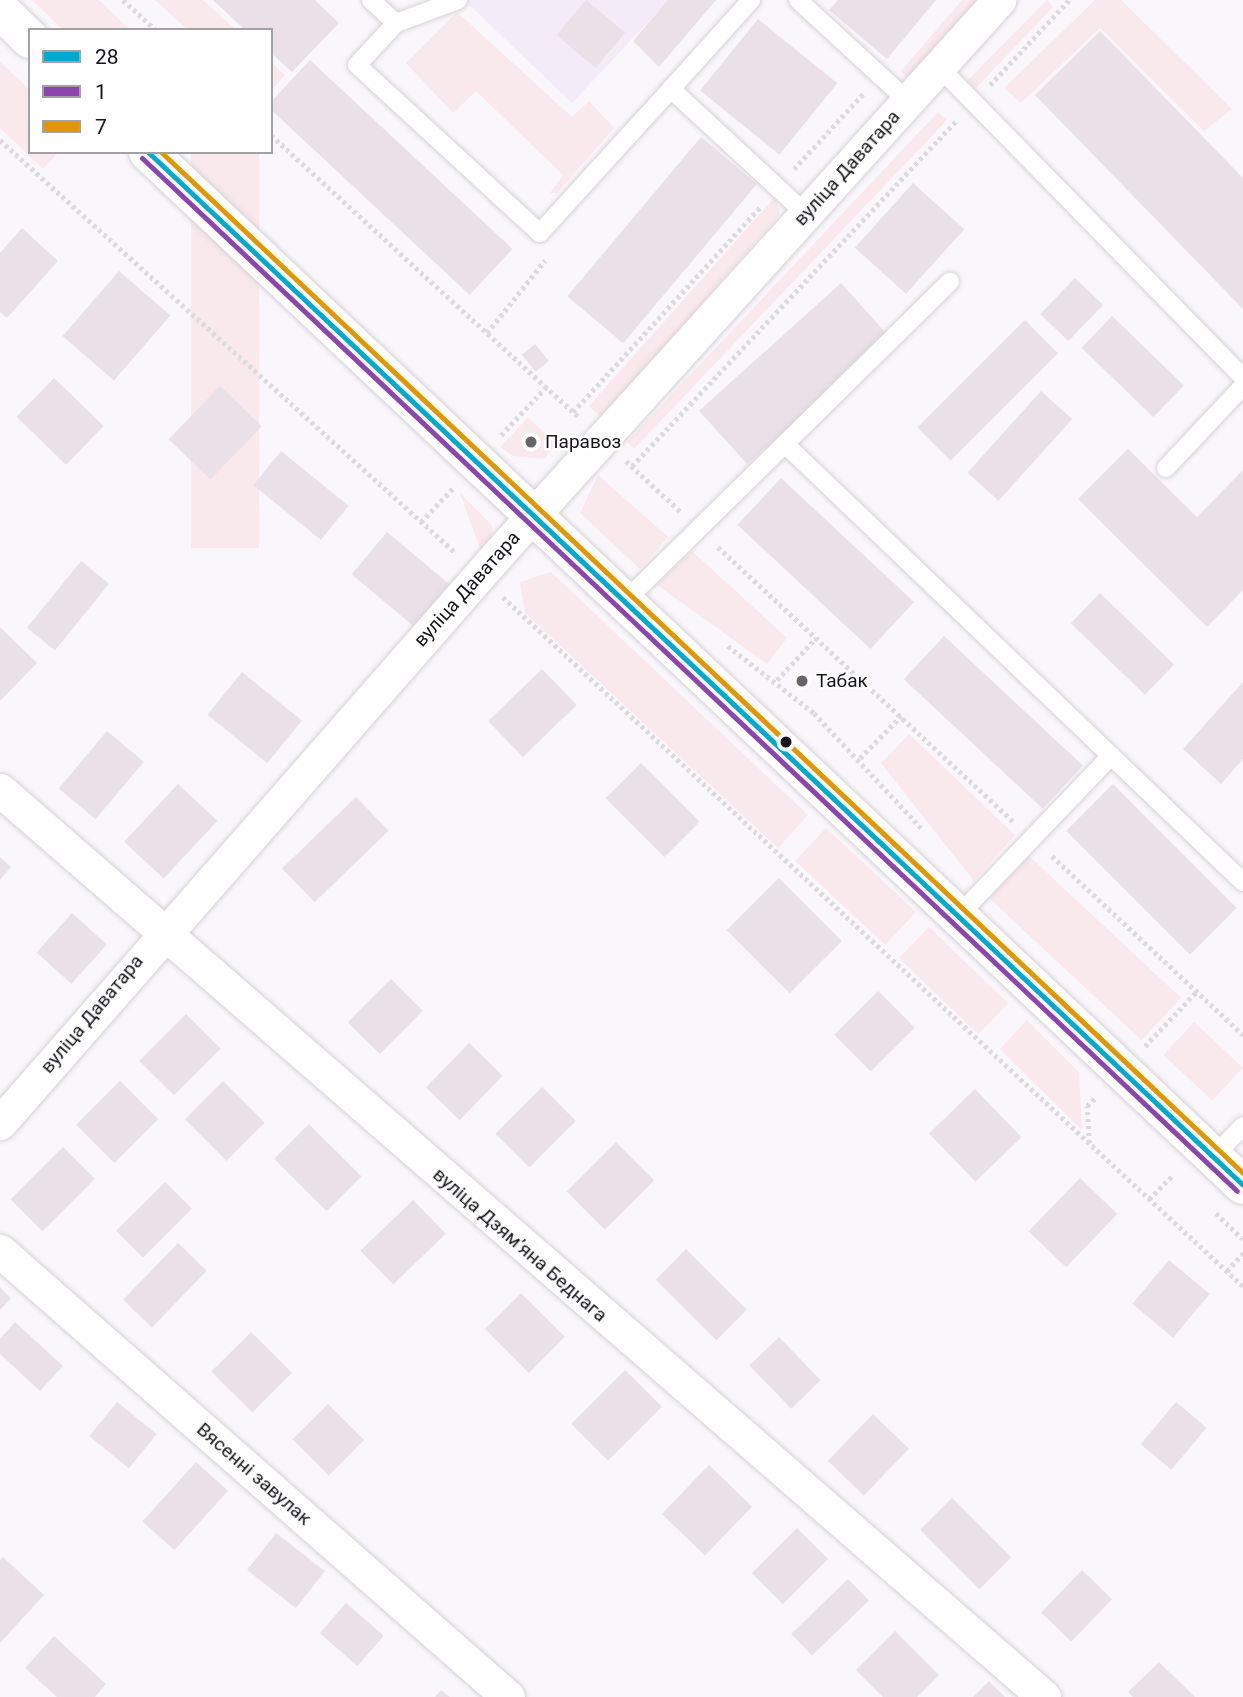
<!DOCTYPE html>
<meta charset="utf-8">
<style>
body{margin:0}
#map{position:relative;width:1243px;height:1697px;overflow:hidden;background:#faf7fc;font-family:Roboto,sans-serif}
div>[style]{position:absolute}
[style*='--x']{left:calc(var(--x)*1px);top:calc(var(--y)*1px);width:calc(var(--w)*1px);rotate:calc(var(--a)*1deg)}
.built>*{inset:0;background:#f3ecf8}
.green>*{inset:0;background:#f9e8ec;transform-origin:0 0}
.building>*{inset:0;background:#eae0e8;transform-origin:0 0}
.path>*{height:4.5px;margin-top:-2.25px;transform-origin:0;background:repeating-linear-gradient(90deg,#dbdadc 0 3.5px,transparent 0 7px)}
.roads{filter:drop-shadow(0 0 2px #d5d2d7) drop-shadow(0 0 2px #d5d2d7)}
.lane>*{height:18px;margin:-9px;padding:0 9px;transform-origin:9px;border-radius:9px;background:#fefeff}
.street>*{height:33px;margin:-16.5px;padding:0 16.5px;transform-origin:16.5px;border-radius:16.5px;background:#fefeff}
.secondary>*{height:38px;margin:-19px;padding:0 19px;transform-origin:19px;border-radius:19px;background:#fefeff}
.bus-1>*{height:5px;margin:-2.5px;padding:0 2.5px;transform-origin:2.5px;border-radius:2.5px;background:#00a9ce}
.bus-2>*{height:5px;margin:-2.5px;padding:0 2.5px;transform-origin:2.5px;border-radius:2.5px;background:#8e44ad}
.bus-3>*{height:5px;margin:-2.5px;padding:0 2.5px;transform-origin:2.5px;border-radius:2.5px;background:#e19703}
.dots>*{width:19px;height:19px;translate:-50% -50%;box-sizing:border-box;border:4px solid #fff;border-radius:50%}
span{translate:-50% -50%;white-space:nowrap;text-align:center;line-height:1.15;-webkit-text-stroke:5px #fff;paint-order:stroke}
.street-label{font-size:19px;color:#17141a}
.poi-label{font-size:19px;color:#17141a}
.left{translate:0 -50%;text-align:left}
.legend{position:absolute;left:28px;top:28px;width:245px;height:126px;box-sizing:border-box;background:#fff;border:2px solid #a2a1a3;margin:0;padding:9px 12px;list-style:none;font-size:21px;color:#17141a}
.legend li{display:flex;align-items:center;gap:14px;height:35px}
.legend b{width:35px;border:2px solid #a2a1a3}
</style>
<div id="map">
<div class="built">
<i style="clip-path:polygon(464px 0,669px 0,572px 103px)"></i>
</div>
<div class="green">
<i style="clip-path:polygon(32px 0,99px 0,130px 30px,63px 30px)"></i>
<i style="clip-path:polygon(155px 0,203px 0,236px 30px,188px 30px)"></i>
<i style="clip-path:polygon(962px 0,979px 0,908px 79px,901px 71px)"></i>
<i style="clip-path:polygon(1047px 0,1053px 7px,975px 89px,968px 80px)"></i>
<i style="clip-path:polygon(1095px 0,1121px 0,1232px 109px,1204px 131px,1100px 28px,1021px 103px,1004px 88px)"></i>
<i style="clip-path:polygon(457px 12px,572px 117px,589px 101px,614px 128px,557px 193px,550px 193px,563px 175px,476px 91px,453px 113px,406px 63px)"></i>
<i style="clip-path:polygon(0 62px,30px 90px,30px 152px,59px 152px,43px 169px,0 128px)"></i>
<i style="clip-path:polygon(271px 62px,285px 75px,271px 91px)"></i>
<i style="clip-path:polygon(938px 112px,947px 120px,634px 449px,627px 442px)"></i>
<i style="left:191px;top:152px;width:68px;height:396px"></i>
<i style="clip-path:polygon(775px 197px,780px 214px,602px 418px,589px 406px)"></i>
<i style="clip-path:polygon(528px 417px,557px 445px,543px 459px,513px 456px,500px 447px)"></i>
<i style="clip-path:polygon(598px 475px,668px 537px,640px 569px,580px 513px)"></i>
<i style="clip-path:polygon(460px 493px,492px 525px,493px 546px,483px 557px)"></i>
<i style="clip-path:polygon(692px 551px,787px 638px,767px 664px,657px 585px)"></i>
<i style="clip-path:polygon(551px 572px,808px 815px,778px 848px,525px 613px,520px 582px)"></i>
<i style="clip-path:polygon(909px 734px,1015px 835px,974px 881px,881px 763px)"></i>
<i style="left:826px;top:828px;width:123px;height:45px;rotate:43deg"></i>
<i style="left:1029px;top:856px;width:208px;height:58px;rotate:43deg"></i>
<i style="left:929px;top:927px;width:110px;height:43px;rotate:44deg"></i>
<i style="clip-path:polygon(1027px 1020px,1079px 1072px,1082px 1130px,1000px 1049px)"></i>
<i style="left:1194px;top:1022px;width:67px;height:45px;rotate:43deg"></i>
</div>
<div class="building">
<i style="clip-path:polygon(213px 0,315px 0,339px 23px,292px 72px,271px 53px,271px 30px,245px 30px)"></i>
<i style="left:586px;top:0;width:51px;height:46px;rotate:40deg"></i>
<i style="clip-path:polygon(668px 0,716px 0,659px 67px,633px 41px)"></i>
<i style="clip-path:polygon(838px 0,936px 0,887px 59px,829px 10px)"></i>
<i style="left:758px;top:19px;width:102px;height:92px;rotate:39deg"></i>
<i style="clip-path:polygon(1100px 31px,1243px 178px,1243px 309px,1035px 95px)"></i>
<i style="left:310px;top:60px;width:277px;height:63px;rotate:43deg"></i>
<i style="left:701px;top:137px;width:73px;height:208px;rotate:40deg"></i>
<i style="left:913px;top:183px;width:69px;height:87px;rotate:42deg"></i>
<i style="clip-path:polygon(22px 228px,58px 261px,7px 318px,0 312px,0 253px)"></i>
<i style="left:119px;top:271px;width:68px;height:86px;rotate:41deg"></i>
<i style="left:1075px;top:278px;width:39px;height:50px;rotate:44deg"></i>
<i style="left:841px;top:283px;width:72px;height:191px;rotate:48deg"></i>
<i style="left:1112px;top:316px;width:100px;height:44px;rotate:44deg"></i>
<i style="left:1025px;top:320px;width:47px;height:152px;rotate:45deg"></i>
<i style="left:535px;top:344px;width:22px;height:17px;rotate:51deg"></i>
<i style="left:54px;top:378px;width:69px;height:54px;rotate:44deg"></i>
<i style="left:220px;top:386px;width:58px;height:74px;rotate:44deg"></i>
<i style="left:1041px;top:391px;width:42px;height:110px;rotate:42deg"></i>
<i style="clip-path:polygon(1128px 449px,1197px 517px,1243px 470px,1243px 590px,1207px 627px,1078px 499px)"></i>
<i style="left:281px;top:451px;width:87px;height:44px;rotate:39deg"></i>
<i style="left:781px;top:478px;width:182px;height:64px;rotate:43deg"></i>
<i style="left:387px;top:532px;width:81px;height:55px;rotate:40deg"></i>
<i style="left:81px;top:561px;width:36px;height:86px;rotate:39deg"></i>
<i style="left:1100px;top:593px;width:103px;height:42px;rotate:44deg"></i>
<i style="clip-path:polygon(0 627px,37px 663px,0 701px)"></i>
<i style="left:944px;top:636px;width:190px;height:59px;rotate:43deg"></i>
<i style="left:542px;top:669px;width:50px;height:75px;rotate:46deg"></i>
<i style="left:242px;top:672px;width:77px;height:55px;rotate:39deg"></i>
<i style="clip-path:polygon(1243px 682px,1243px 759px,1221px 784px,1183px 749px)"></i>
<i style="left:107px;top:731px;width:48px;height:75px;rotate:40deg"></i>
<i style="left:641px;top:763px;width:83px;height:50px;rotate:45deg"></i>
<i style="left:178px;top:784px;width:54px;height:79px;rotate:43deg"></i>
<i style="left:1113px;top:784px;width:175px;height:66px;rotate:45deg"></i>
<i style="left:356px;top:797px;width:47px;height:103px;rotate:46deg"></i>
<i style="clip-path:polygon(0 857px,11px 867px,0 880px)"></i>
<i style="left:779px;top:878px;width:89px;height:74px;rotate:45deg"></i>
<i style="left:72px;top:913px;width:47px;height:53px;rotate:42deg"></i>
<i style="left:391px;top:979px;width:45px;height:61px;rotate:45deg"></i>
<i style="left:878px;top:991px;width:52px;height:62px;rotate:45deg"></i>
<i style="left:186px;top:1014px;width:49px;height:66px;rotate:45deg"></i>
<i style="left:469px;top:1043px;width:47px;height:62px;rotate:44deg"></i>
<i style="left:120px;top:1081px;width:54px;height:62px;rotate:45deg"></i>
<i style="left:223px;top:1081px;width:59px;height:54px;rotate:45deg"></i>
<i style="left:542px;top:1087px;width:48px;height:66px;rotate:45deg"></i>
<i style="left:975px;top:1089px;width:67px;height:64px;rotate:46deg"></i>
<i style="left:309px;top:1124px;width:74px;height:49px;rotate:45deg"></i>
<i style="left:616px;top:1142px;width:54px;height:70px;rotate:45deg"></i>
<i style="left:63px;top:1147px;width:45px;height:74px;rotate:45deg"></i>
<i style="left:1080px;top:1178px;width:52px;height:74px;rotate:44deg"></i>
<i style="left:165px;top:1182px;width:38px;height:69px;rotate:45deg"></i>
<i style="left:413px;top:1200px;width:47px;height:73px;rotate:46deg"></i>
<i style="left:178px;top:1243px;width:40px;height:79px;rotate:44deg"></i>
<i style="left:686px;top:1249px;width:86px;height:43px;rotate:45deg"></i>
<i style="left:1169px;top:1260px;width:53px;height:57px;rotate:40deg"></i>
<i style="clip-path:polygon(0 1287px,11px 1298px,0 1310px)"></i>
<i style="left:521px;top:1293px;width:62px;height:51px;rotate:45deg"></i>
<i style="clip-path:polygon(15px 1322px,63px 1366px,40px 1391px,0 1354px,0 1339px)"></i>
<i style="left:251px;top:1332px;width:58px;height:56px;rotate:45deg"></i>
<i style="left:779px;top:1337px;width:60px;height:41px;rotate:46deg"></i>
<i style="left:625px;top:1370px;width:52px;height:76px;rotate:45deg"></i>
<i style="left:117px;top:1402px;width:51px;height:44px;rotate:39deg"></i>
<i style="left:1176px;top:1402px;width:40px;height:55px;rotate:40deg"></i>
<i style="left:328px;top:1404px;width:51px;height:50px;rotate:45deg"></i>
<i style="left:873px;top:1414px;width:50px;height:65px;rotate:44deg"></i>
<i style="left:196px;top:1462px;width:43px;height:80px;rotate:42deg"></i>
<i style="left:709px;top:1465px;width:60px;height:68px;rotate:44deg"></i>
<i style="left:952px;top:1498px;width:84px;height:45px;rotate:45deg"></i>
<i style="left:797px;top:1528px;width:44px;height:64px;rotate:45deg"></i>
<i style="left:276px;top:1533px;width:62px;height:47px;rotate:38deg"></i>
<i style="clip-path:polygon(3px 1557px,44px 1595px,0 1643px,0 1560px)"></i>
<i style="left:1082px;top:1570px;width:42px;height:59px;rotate:44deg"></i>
<i style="left:848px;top:1579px;width:30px;height:79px;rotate:46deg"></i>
<i style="left:346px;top:1603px;width:50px;height:40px;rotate:41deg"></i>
<i style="clip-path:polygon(895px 1631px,939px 1675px,917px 1697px,883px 1697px,856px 1670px)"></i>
<i style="clip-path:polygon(54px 1636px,106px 1684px,95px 1697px,57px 1697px,25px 1668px)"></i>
<i style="clip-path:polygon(1159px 1662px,1195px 1697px,1133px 1697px,1128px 1692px)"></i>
<i style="clip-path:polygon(989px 1681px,1005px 1697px,973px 1697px)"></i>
<i style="clip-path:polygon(441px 1690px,450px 1697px,435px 1697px)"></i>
</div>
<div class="path">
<i style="--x:123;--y:0;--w:45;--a:42.3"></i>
<i style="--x:990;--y:85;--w:116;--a:-47.1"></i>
<i style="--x:271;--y:135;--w:418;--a:42.5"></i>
<i style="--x:0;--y:140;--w:615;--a:42.17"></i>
<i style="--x:794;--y:169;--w:103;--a:-47.4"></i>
<i style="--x:487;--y:333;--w:93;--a:-51.5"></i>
<i style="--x:573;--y:412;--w:277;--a:-47.6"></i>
<i style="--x:501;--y:435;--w:66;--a:-46.8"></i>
<i style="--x:626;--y:461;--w:75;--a:42.8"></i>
<i style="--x:632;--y:466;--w:475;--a:-46.8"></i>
<i style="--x:421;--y:522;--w:47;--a:-46.7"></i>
<i style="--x:718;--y:547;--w:404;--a:42.9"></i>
<i style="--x:503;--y:597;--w:1011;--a:42.96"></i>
<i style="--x:728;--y:646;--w:109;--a:37.9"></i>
<i style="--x:814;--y:713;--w:161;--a:47"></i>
<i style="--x:777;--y:680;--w:57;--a:-47.1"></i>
<i style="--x:860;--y:758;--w:59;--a:-45.7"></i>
<i style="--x:1052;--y:856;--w:262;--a:43.1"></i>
<i style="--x:1145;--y:1046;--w:76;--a:-46.6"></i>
<i style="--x:1089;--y:1143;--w:37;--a:-93"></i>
<i style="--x:1087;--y:1106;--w:14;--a:-45"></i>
<i style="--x:1149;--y:1199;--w:35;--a:-45"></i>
<i style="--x:1216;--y:1213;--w:37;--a:44"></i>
<i style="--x:1227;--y:1271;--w:24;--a:-48"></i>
</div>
<div class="roads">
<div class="lane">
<i style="--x:371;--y:0;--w:34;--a:43"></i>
<i style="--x:458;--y:0;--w:66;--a:159.6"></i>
<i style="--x:396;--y:23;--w:57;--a:132.9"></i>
<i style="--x:357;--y:65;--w:248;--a:42.6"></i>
<i style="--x:540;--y:233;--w:195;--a:-47.7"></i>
<i style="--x:671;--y:89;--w:184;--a:42.8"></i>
<i style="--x:798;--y:0;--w:149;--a:42.6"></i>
<i style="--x:939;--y:67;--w:434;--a:45.6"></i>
<i style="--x:671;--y:89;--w:120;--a:-48"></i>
<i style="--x:785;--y:444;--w:634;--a:43.72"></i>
<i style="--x:1166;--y:468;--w:112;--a:-46.8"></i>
<i style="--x:622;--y:604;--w:460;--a:-44.5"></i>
<i style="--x:957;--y:917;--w:223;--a:-46.3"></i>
<i style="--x:1213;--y:1157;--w:43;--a:-45.9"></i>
</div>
<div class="street">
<i style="--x:0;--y:790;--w:1383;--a:40.98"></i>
<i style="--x:0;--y:1123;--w:758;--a:-48.8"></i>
<i style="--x:499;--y:553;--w:746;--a:-47.88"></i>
<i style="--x:0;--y:1251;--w:676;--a:41.28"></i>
</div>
<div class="secondary">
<i style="--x:0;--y:10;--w:42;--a:44"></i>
<i style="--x:148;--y:152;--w:1505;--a:43.33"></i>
</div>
</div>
<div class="bus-1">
<i style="--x:148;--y:152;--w:1505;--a:43.33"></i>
</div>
<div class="bus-2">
<i style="--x:142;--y:158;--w:1505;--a:43.33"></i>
</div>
<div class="bus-3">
<i style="--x:161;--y:152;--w:1488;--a:43.34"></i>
</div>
<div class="dots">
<i style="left:531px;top:442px;background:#666369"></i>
<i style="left:802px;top:681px;background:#666369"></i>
<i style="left:786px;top:742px;background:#17141a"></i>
</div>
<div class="street-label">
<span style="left:847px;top:168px;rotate:-48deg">вуліца Даватара</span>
<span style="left:467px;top:589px;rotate:-48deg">вуліца Даватара</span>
<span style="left:92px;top:1014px;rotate:-50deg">вуліца Даватара</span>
<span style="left:520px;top:1245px;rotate:41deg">вуліца Дзямʼяна Беднага</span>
<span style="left:254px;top:1474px;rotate:41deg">Вясенні завулак</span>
</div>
<div class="poi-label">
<span class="left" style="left:545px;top:442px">Паравоз</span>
<span class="left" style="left:816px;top:681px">Табак</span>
</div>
<ul class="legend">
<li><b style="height:9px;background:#00a9ce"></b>28</li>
<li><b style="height:9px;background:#8e44ad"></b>1</li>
<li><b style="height:9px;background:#e19703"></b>7</li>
</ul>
</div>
